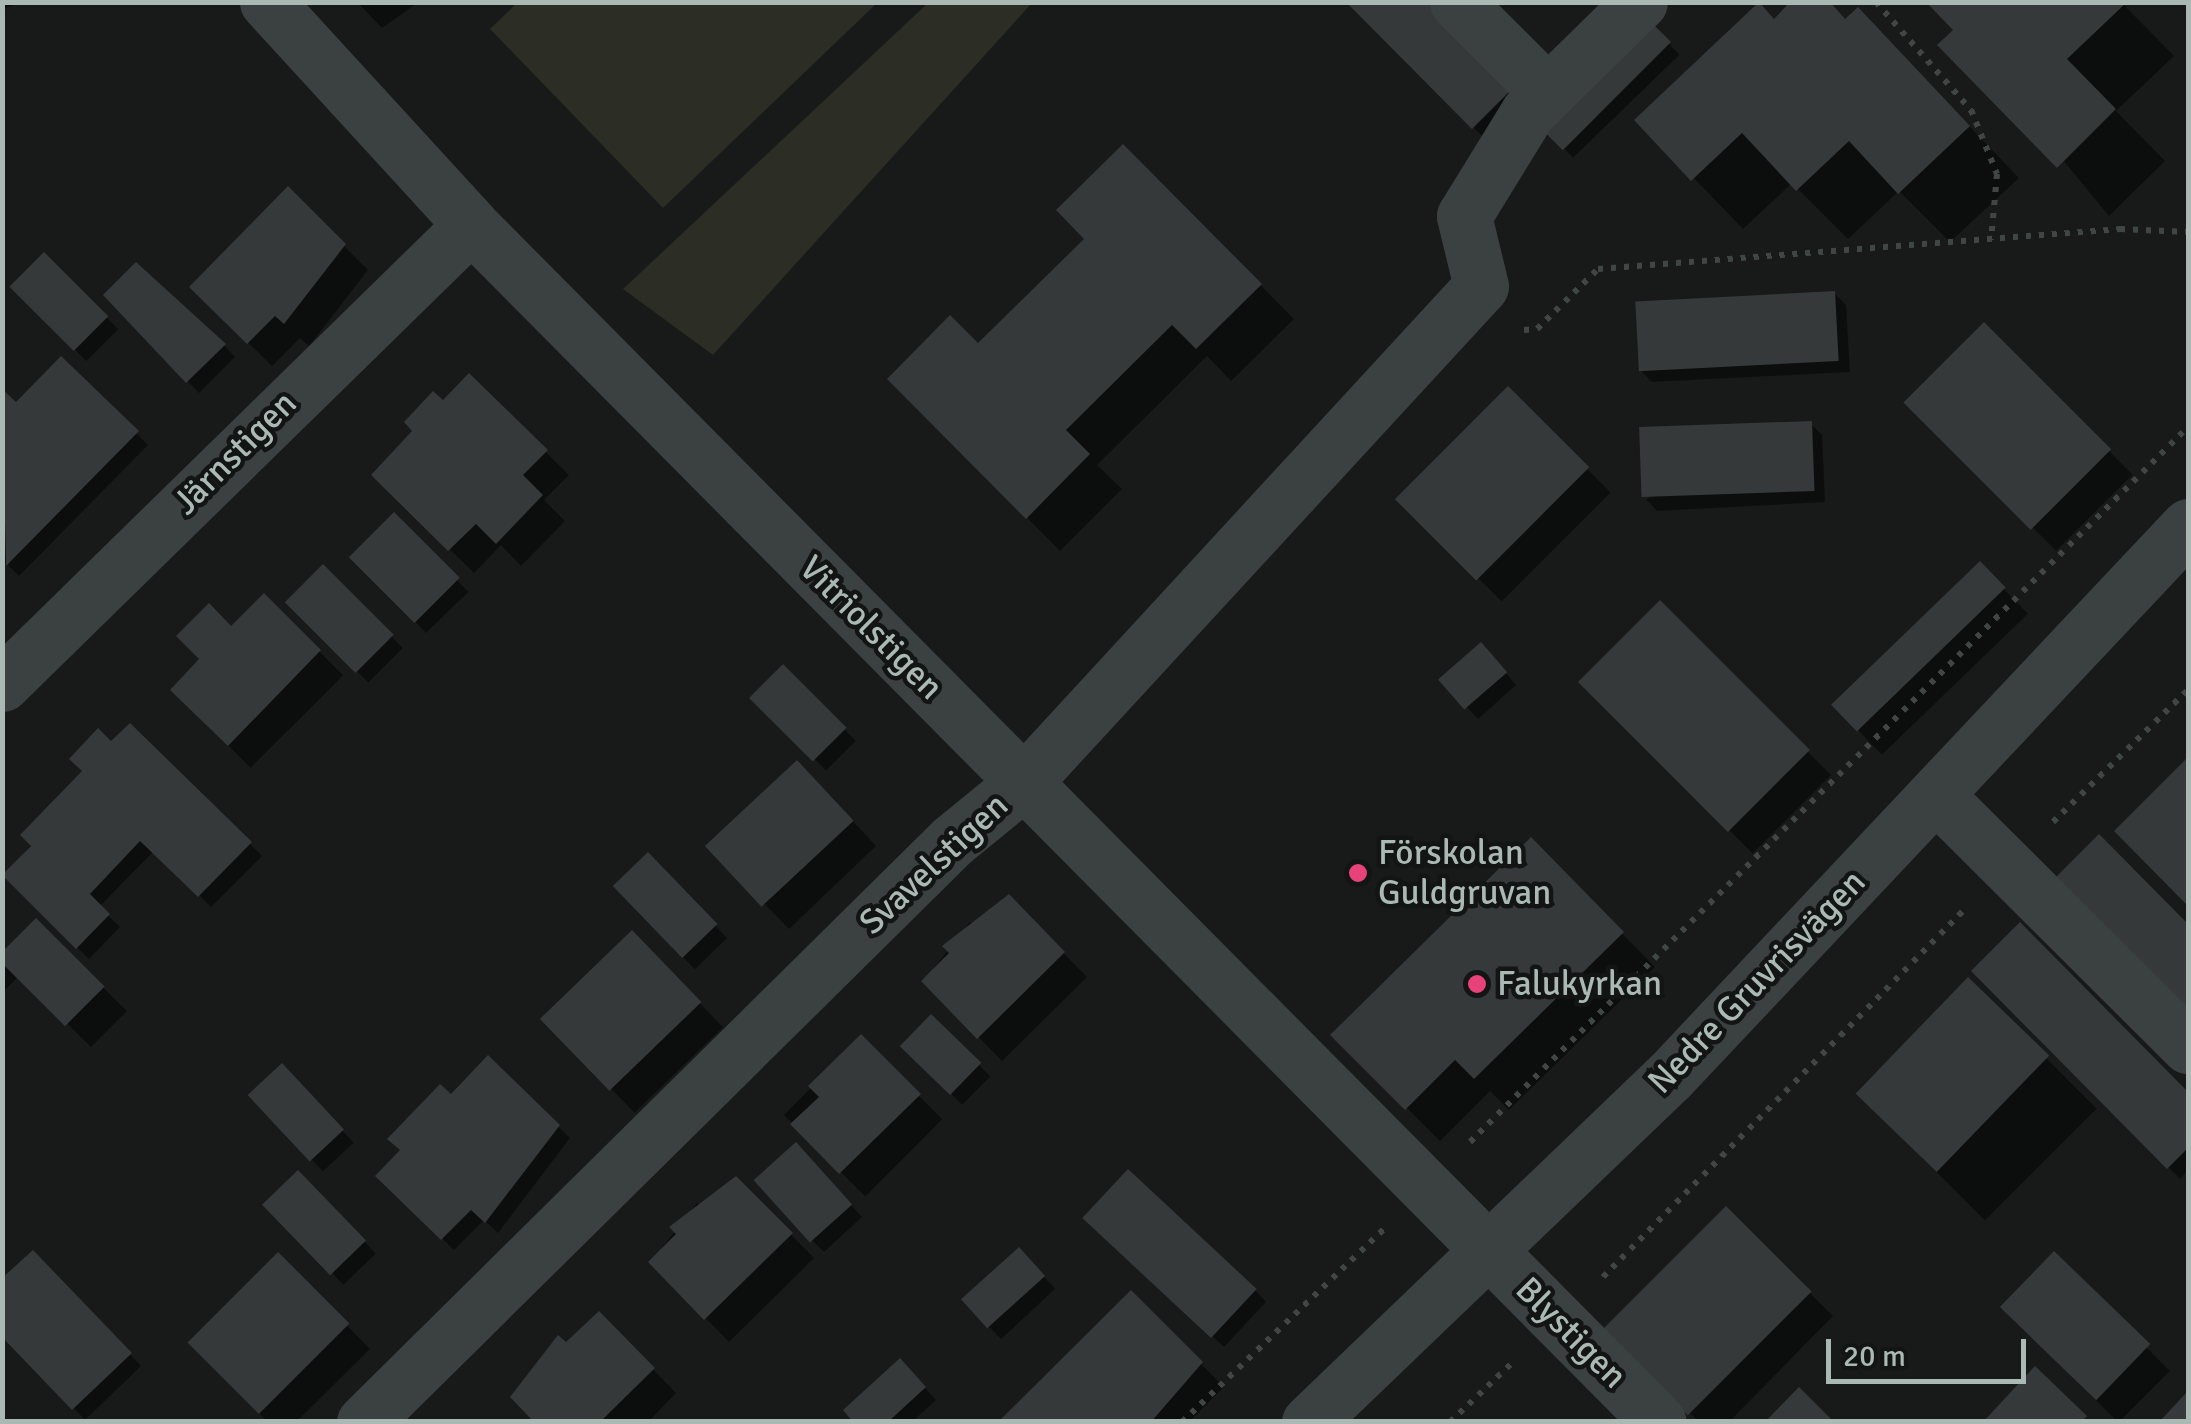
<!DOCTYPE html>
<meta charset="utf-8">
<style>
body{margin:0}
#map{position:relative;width:2191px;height:1424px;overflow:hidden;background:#181a1a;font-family:Signika,sans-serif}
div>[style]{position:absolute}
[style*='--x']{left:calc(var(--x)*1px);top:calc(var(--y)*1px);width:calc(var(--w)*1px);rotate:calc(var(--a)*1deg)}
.green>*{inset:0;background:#2c2d24}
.shadow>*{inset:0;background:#0007;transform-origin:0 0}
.building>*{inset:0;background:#353939;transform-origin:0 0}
.path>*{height:6px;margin-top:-3px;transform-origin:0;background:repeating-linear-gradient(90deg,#404644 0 5px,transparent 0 13px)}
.minor>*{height:55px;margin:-27.5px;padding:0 27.5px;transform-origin:27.5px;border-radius:27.5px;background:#3b4140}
.dots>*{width:28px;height:28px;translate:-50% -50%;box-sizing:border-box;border:5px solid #131515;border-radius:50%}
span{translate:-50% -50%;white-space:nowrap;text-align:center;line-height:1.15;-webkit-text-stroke:9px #131515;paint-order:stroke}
.street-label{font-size:35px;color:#abb9b5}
.poi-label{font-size:35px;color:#abb9b5}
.left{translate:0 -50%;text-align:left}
.frame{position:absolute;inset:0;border:5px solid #abb9b5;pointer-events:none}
.scale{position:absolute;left:1826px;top:1339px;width:200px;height:45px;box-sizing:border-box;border:5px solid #abb9b5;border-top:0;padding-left:12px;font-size:30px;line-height:35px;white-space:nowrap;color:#abb9b5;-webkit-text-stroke:8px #131515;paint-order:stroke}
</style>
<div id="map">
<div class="green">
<i style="clip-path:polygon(518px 2px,877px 2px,877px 3px,663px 208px,490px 29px)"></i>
<i style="clip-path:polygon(929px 2px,1032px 3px,713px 355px,623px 289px)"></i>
</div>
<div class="shadow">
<i style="clip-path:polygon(2px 2px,25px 2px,2px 9px)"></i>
<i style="clip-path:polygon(357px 2px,419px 2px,382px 28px)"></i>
<i style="clip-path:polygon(1350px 2px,1526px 98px,1485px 139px)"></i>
<i style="clip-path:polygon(2123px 4px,2174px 56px,2116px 111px,2165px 161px,2109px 216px,1956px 30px)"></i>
<i style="clip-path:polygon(1858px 10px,2019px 178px,1950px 242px,1899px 191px,1848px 239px,1792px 183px,1743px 229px,1638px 120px,1774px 21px,1846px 21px)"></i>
<i style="left:1642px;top:16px;width:54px;height:148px;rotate:46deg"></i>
<i style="clip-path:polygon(1123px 147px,1294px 319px,1231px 381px,1207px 356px,1097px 465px,1122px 489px,1060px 551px,890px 379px,978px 347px,1087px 239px)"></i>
<i style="clip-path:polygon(288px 190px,368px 270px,309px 346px,300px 338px,272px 366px,192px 287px)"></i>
<i style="left:44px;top:255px;width:105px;height:45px;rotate:45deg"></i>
<i style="clip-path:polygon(1834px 293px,1846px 305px,1850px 372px,1652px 382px,1640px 370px)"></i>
<i style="clip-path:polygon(107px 296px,224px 345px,235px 357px,199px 393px)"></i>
<i style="left:1984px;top:326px;width:210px;height:108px;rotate:45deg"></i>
<i style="clip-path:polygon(61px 359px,148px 445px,19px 576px,2px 559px,2px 393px,16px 406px)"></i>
<i style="clip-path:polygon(469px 377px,569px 475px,544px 500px,565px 521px,521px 566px,501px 545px,474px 573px,374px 475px)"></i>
<i style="left:1508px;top:390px;width:145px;height:154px;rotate:45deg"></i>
<i style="clip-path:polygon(1811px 424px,1822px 435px,1825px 502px,1657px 511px,1646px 499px)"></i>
<i style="left:394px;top:515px;width:107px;height:59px;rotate:46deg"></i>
<i style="left:1980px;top:564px;width:69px;height:203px;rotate:46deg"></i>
<i style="left:323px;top:568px;width:113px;height:49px;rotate:45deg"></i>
<i style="left:264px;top:596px;width:112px;height:131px;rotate:45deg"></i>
<i style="left:1660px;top:604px;width:242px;height:111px;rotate:45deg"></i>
<i style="clip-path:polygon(1492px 657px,1516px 685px,1478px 719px,1467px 707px)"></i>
<i style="left:783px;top:668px;width:103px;height:42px;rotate:45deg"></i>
<i style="clip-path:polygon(130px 726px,262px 856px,211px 907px,154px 851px,99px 907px,120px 927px,89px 959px,5px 876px)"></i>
<i style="clip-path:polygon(2188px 761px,2188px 903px,2118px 831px)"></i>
<i style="clip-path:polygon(821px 787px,876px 846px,789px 929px,709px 847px)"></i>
<i style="clip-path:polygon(1531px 841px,1655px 967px,1509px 1110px,1490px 1091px,1440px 1141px,1334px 1035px)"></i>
<i style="left:648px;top:856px;width:114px;height:45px;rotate:46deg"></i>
<i style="clip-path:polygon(1009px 898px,1087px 977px,1002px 1061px,924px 981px,970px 922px,977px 929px)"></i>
<i style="clip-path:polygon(36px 922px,127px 1011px,91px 1047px,19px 976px,2px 993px,2px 957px)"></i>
<i style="clip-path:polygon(2020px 926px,2188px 1096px,2188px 1170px,2180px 1179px,1974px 971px)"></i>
<i style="left:632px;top:933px;width:131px;height:123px;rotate:46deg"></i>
<i style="left:1968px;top:980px;width:182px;height:158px;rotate:45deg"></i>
<i style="left:931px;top:1017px;width:84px;height:40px;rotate:45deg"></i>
<i style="left:861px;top:1038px;width:115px;height:109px;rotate:45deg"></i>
<i style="clip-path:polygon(488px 1059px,570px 1138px,498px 1233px,484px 1220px,454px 1250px,379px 1176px)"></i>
<i style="left:282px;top:1066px;width:105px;height:42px;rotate:47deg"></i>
<i style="clip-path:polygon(808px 1157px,862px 1217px,824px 1252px,813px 1241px)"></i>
<i style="left:298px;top:1173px;width:112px;height:45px;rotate:46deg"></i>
<i style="clip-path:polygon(736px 1179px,814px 1258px,729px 1342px,651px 1262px,697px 1203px,704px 1210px)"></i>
<i style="clip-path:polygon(1726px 1210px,1833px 1316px,1729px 1422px,1699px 1422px,1608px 1331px)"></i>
<i style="clip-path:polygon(1086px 1218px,1255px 1290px,1266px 1302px,1224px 1347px)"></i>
<i style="left:1019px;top:1250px;width:53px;height:74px;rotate:47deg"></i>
<i style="clip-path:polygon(33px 1253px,141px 1366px,85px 1420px,2px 1333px)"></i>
<i style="clip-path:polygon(278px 1255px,370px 1349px,296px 1422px,268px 1422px,189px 1341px)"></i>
<i style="left:2054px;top:1255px;width:164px;height:73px;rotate:45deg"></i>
<i style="clip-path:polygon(1131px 1294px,1224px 1387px,1189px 1422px,1002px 1422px)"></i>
<i style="clip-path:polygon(599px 1314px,676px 1393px,648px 1422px,537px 1422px,566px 1345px)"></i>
<i style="clip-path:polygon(900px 1361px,936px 1400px,912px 1422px,856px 1422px)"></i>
</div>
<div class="building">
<i style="clip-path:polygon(1346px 2px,1435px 2px,1516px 85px,1472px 129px)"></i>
<i style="clip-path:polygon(1759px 2px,1774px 19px,1790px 2px,1830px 2px,1845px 19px,1858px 7px,1970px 126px,1898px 194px,1849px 141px,1796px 191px,1742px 133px,1691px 181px,1634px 120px)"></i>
<i style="clip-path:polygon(1926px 2px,2127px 2px,2067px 59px,2116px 109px,2057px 168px,1937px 45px,1953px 30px)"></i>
<i style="left:1642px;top:13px;width:41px;height:153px;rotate:45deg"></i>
<i style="clip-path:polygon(1123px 144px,1262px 284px,1196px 349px,1172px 325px,1066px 430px,1090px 454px,1026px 519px,887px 379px,950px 315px,978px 343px,1084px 239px,1056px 210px)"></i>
<i style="clip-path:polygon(288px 186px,346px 244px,284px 324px,275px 316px,247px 344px,189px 287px)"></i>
<i style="left:44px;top:252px;width:91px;height:49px;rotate:45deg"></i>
<i style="clip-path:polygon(136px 262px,226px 344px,186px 383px,103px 295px)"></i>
<i style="left:1835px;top:291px;width:70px;height:200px;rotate:87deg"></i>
<i style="left:1984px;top:322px;width:180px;height:114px;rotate:45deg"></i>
<i style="clip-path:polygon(61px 356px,139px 431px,6px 566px,2px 389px,16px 402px)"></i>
<i style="clip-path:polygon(469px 373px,548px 450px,523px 475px,543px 495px,496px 544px,476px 524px,448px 551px,371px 475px,412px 431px,404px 422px,433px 391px,443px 400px)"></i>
<i style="left:1508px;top:386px;width:115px;height:160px;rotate:45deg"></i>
<i style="left:1812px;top:421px;width:70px;height:173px;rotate:88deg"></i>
<i style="left:394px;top:512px;width:93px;height:64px;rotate:45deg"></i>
<i style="left:1980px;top:561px;width:37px;height:207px;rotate:46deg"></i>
<i style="left:323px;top:564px;width:100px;height:54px;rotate:45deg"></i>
<i style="clip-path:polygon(264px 593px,321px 650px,228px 746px,170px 690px,199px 659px,176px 636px,209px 603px,231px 626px)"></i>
<i style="left:1660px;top:600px;width:212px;height:116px;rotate:45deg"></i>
<i style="left:1481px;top:642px;width:40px;height:57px;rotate:49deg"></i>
<i style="left:783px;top:664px;width:90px;height:48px;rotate:45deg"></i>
<i style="clip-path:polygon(130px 723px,252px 842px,198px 897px,140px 841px,90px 894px,110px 914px,76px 949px,2px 875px,31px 846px,20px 835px,82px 771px,69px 759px,98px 728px,111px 741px)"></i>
<i style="clip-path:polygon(2188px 757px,2188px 906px,2114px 831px)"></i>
<i style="left:797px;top:760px;width:83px;height:126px;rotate:47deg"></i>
<i style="clip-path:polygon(2099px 834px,2188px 924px,2188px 1023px,2050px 883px)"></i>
<i style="clip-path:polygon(1531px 837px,1624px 932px,1474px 1079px,1455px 1060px,1405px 1110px,1330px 1035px)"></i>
<i style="left:648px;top:852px;width:100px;height:49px;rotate:46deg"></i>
<i style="clip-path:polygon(1009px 894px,1065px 952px,977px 1039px,921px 981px,949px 953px,942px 946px)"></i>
<i style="left:36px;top:918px;width:97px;height:56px;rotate:45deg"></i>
<i style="clip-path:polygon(2020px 922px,2188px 1092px,2188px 1148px,2167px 1169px,1971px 971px)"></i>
<i style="left:632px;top:930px;width:100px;height:128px;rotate:46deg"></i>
<i style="left:1968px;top:977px;width:113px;height:162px;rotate:44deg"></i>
<i style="left:931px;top:1014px;width:70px;height:45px;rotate:44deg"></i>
<i style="clip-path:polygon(861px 1034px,921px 1094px,839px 1174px,790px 1124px,819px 1097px,808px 1086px)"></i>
<i style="clip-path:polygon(488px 1055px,560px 1125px,485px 1223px,471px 1210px,441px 1240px,375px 1176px,400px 1150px,387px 1139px,440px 1084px,451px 1094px)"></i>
<i style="left:282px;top:1063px;width:91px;height:47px;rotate:47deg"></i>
<i style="left:796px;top:1142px;width:84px;height:57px;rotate:48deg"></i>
<i style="left:1128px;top:1169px;width:176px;height:67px;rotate:43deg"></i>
<i style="left:298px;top:1170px;width:98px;height:50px;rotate:46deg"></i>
<i style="clip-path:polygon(736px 1176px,793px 1233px,704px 1320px,648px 1262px,676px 1234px,669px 1227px)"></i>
<i style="left:1726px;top:1206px;width:121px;height:175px;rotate:45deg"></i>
<i style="left:1019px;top:1247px;width:39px;height:78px;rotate:48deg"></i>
<i style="clip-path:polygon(33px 1250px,132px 1353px,72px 1410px,2px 1337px,2px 1278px)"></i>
<i style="left:2054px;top:1251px;width:134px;height:78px;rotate:44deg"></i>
<i style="left:278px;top:1252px;width:101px;height:128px;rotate:45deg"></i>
<i style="clip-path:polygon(1131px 1290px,1203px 1362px,1151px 1422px,998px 1422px)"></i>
<i style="clip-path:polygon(599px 1311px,655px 1368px,600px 1422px,534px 1422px,510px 1397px,558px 1335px,566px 1342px)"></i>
<i style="clip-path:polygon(900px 1358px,926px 1387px,888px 1422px,853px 1422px,843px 1410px)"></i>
<i style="clip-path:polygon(2035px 1366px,2087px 1416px,2081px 1422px,1983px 1422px)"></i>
<i style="clip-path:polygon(1799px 1387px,1834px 1422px,1765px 1422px)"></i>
<i style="clip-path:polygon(2188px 1391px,2188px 1422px,2159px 1422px)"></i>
</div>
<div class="path">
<i style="--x:1876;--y:2;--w:144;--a:48.7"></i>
<i style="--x:1971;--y:110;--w:69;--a:67.9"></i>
<i style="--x:1997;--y:174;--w:66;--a:95.2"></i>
<i style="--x:1524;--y:330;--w:13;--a:-4"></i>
<i style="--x:1537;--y:329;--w:86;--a:-44.5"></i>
<i style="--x:1598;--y:269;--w:524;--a:-4.38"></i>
<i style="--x:2120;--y:229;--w:68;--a:2.5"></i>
<i style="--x:2053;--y:822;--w:189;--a:-44.4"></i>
<i style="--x:1470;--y:1142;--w:1013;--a:-44.88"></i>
<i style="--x:1603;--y:1277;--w:518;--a:-45.47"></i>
<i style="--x:1182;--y:1422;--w:279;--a:-43.7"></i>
<i style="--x:1450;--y:1422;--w:88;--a:-43.6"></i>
</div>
<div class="minor">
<i style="--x:267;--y:2;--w:302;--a:47.5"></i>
<i style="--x:471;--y:225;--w:1686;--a:45.22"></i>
<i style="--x:1457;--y:2;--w:127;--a:45"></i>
<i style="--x:2;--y:684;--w:656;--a:-44.38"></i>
<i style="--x:1936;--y:795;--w:356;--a:44.9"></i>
<i style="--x:364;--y:1422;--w:827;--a:-44.66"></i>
<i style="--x:952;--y:841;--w:93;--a:-39.3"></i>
<i style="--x:1024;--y:782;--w:674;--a:-47.34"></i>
<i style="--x:1481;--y:286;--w:72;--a:-103.7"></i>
<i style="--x:1464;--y:216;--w:122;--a:-58.4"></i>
<i style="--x:1528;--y:112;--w:157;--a:-44.5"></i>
<i style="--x:1309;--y:1422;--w:499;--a:-43.8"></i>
<i style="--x:1669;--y:1077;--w:757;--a:-46.71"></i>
</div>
<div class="dots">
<i style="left:1358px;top:873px;background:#e7437a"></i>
<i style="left:1477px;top:984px;background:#e7437a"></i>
</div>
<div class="street-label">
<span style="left:235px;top:453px;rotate:-45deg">Järnstigen</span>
<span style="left:871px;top:628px;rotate:45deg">Vitriolstigen</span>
<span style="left:934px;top:864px;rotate:-43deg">Svavelstigen</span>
<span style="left:1757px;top:982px;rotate:-46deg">Nedre Gruvrisvägen</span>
<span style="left:1571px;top:1333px;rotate:45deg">Blystigen</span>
</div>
<div class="poi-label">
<span class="left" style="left:1378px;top:873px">Förskolan<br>Guldgruvan</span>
<span class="left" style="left:1497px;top:984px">Falukyrkan</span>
</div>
<div class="frame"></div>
<div class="scale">20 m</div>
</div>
